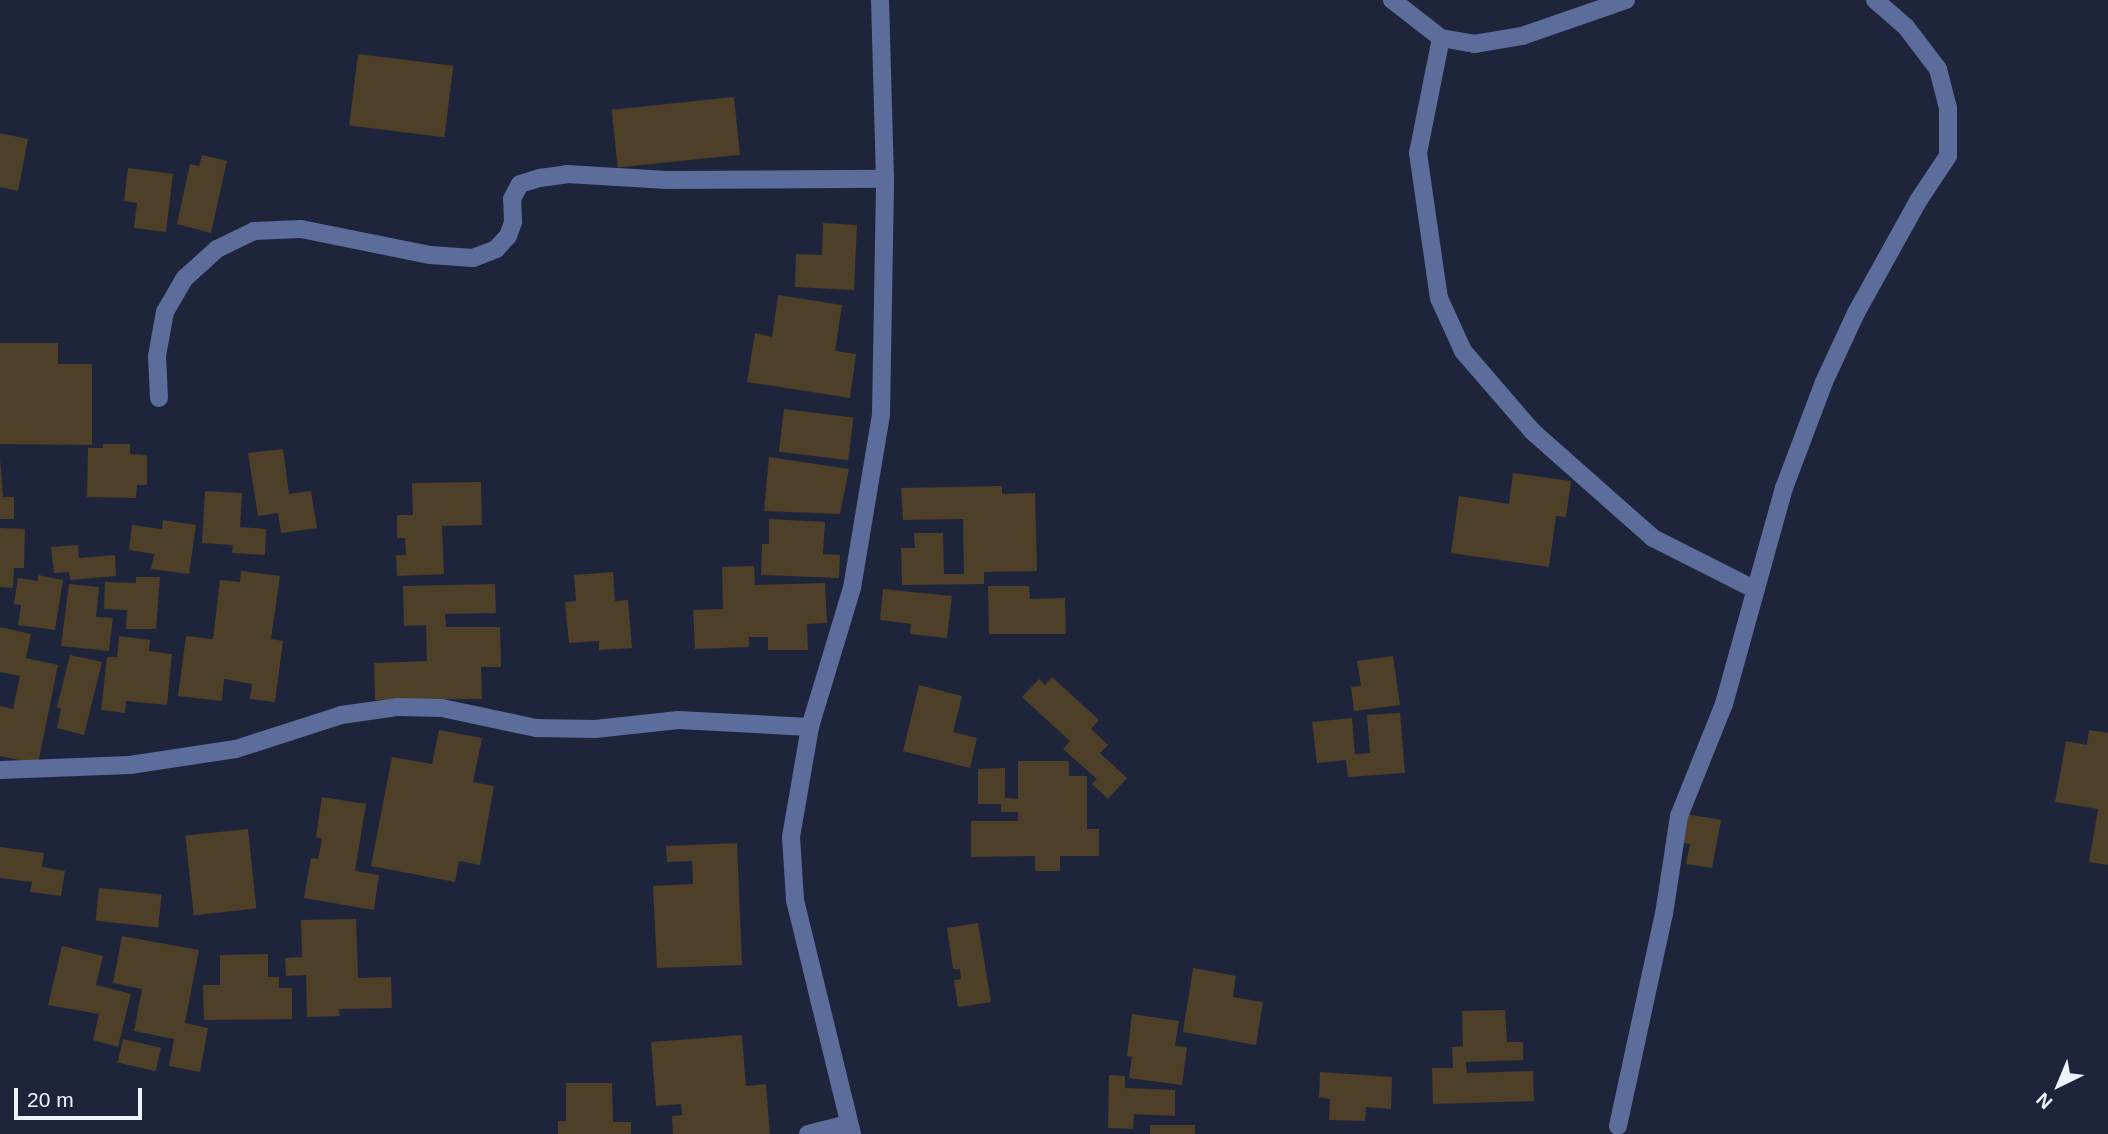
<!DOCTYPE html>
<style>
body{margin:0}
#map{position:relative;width:2108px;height:1134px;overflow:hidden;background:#1e253a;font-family:Arial,sans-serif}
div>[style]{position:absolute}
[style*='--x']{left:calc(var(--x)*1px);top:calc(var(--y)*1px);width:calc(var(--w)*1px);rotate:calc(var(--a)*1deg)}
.building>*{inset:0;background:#4d3f28;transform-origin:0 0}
.street>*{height:18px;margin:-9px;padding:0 9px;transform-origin:9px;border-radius:9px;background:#5c6c9b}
span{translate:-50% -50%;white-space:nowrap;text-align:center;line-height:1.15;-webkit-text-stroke:5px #1e253a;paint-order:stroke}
.north{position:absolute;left:2024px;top:1050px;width:70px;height:70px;-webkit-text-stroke:5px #1e253a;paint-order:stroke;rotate:223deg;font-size:19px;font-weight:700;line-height:28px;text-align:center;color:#eff3fe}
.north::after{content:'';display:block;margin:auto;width:24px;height:32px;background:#eff3fe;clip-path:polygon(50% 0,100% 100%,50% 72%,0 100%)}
.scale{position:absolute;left:14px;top:1088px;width:128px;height:32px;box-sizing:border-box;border:4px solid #eff3fe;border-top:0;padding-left:9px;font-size:21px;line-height:24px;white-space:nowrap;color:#eff3fe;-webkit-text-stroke:5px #1e253a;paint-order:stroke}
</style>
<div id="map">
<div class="building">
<i style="left:358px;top:54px;width:96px;height:72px;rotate:7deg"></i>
<i style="left:734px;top:97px;width:58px;height:123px;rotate:84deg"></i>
<i style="clip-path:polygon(0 133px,28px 139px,18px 191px,0 187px)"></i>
<i style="clip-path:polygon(202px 155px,227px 161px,211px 233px,177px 224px,190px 164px,199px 166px)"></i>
<i style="clip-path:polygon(128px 168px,173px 174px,166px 232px,134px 228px,137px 203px,124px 201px)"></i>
<i style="clip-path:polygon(823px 223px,857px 225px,854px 290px,795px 287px,796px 254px,822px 255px)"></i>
<i style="clip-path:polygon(778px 295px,842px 305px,835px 351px,856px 354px,850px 398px,747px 382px,755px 333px,772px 337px)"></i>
<i style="clip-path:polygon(0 343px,58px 343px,58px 364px,92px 364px,92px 445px,0 444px)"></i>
<i style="left:784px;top:409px;width:70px;height:43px;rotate:7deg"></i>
<i style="clip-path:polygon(103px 444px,130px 444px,130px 454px,147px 455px,147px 485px,137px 485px,136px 498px,87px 497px,88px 448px,103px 448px)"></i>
<i style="clip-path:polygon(283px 449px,289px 494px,311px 491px,317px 528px,281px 533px,278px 513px,258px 516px,248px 453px)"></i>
<i style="clip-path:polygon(769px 457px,849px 469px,840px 514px,764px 511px)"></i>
<i style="clip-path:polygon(0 459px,3px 497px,14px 497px,14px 519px,0 519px)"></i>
<i style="clip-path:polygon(1513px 473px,1571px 481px,1566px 517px,1556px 516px,1549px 567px,1451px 553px,1459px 496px,1509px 504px)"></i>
<i style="clip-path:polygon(481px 482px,482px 525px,442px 526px,444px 574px,397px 576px,396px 555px,406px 555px,405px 538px,397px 538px,397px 515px,413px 515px,412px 483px)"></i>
<i style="clip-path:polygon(1002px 486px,1002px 494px,1035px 493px,1037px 571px,984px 572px,984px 584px,902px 585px,901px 548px,915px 548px,914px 533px,943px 533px,944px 574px,964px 574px,963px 519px,903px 520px,901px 488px)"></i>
<i style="clip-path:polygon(205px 491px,242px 493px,240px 527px,266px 529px,265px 555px,232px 553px,233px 545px,202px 543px)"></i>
<i style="clip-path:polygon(769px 519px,825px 522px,823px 554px,840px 555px,839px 578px,761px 575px,762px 544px,769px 544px)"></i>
<i style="clip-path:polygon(163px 520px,196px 525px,189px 574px,151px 569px,154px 554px,129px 550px,132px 525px,162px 529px)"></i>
<i style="clip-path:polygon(0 528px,25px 529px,24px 568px,14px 568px,13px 588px,0 587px)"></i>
<i style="clip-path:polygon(78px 545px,79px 558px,115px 555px,116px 576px,70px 580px,69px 572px,54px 573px,51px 547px)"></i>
<i style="clip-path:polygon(754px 566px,755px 585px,825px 583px,827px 623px,807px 624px,808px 650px,768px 650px,768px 637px,749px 637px,749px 647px,695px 649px,693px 610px,723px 609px,722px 567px)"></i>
<i style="clip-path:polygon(241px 571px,280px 576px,271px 639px,283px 641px,275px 702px,250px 699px,252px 684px,224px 679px,222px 701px,178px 696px,186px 636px,213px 639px,220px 580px,240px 582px)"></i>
<i style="clip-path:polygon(613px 572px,615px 601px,628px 600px,632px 648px,599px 650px,599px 641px,569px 643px,565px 602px,576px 601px,574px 575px)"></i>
<i style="clip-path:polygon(38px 575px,63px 580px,55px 630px,18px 625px,21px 605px,14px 604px,18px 578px,38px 581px)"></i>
<i style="clip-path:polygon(136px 577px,160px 577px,156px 629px,126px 629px,127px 610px,104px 609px,105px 582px,136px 583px)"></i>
<i style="clip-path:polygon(69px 584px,99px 587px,96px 617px,113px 618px,109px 651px,61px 646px)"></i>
<i style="clip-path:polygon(495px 584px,496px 613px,445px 614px,446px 627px,500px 627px,501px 667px,481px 667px,482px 699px,375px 700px,374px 663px,427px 661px,426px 625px,404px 626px,403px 586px)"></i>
<i style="clip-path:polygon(988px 586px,1029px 586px,1030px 599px,1065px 598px,1066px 634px,989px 634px)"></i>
<i style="clip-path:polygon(883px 589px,952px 596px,947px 638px,910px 634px,911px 624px,880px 620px)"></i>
<i style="clip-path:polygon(0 627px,31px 634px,26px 658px,58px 665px,38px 764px,0 756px,0 706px,13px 709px,20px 676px,0 672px)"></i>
<i style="clip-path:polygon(119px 636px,150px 640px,149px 651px,172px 654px,167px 705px,126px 701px,125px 713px,101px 710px,107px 657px,117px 657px)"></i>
<i style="clip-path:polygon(70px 655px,102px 662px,84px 735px,57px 728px,61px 709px,57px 707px)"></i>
<i style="clip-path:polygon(1393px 656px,1400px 705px,1354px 711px,1351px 687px,1361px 686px,1357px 661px)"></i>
<i style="clip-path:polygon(1052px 677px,1099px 720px,1091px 729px,1108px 745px,1100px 753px,1127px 778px,1108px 799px,1092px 784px,1097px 779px,1063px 749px,1070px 741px,1022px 697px,1039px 679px,1045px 685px)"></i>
<i style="clip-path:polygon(919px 685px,962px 696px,953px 732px,977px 738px,970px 768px,903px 751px)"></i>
<i style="clip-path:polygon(1400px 713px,1405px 773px,1348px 777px,1346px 760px,1317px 763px,1312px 722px,1352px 718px,1355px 754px,1370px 753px,1367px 715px)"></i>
<i style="clip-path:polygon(439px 730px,482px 738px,473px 782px,494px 786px,480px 865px,459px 861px,455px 882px,371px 866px,392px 757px,432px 764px)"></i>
<i style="clip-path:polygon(2089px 730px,2108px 733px,2108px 865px,2089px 862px,2098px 809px,2055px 802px,2066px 741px,2087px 745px)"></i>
<i style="clip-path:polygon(1018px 761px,1069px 761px,1069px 776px,1087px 776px,1087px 829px,1099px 829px,1099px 856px,1060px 856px,1060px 871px,1035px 871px,1035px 856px,971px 857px,971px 821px,1018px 821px,1018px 812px,1001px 812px,1001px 804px,978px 804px,978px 769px,1005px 768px,1005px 798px,1018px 799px)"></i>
<i style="clip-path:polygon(322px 797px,366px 804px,355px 871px,379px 875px,374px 910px,304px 898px,311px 858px,318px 859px,322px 839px,316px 837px)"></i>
<i style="clip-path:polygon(1687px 814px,1721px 820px,1712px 868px,1686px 864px,1690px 844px,1682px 843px)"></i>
<i style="left:248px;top:829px;width:80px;height:63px;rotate:84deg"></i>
<i style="clip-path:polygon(737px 843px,742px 965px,657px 968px,653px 886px,693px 884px,692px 861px,667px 862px,666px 846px)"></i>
<i style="clip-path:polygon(0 847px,44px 853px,42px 867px,65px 871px,61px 896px,30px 892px,32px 882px,0 878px)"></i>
<i style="left:99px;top:888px;width:63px;height:33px;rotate:6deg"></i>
<i style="clip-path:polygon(356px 919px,358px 978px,391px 977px,392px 1008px,339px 1009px,340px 1016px,307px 1017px,306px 975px,286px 976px,285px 958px,302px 957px,301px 920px)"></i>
<i style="clip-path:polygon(978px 923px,991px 1002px,958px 1007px,954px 980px,961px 979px,960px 969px,953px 969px,947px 928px)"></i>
<i style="clip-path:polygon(122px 936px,199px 950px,185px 1023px,208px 1028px,200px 1072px,169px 1066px,174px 1039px,134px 1031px,142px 989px,113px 983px)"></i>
<i style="clip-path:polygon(62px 946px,103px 956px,96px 985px,131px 994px,118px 1047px,93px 1040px,99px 1014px,48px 1005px)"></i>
<i style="clip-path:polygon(268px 954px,268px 977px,279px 977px,279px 988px,292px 988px,292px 1019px,204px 1020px,203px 985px,220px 985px,220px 955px)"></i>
<i style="clip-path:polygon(1193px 968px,1236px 976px,1233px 997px,1263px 1002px,1256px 1045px,1183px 1032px)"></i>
<i style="clip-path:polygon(1505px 1010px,1507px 1042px,1523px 1042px,1523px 1060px,1466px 1062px,1467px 1073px,1533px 1071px,1534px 1101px,1433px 1104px,1432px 1068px,1453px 1068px,1452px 1047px,1463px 1046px,1462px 1011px)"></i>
<i style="clip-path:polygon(1132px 1014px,1179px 1021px,1175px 1046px,1187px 1047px,1182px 1085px,1129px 1078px,1132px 1057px,1127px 1056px)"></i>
<i style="clip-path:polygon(742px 1035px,746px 1086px,766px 1084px,770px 1134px,673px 1134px,672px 1116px,682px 1115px,681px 1104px,656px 1106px,651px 1042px)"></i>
<i style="left:123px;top:1039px;width:39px;height:24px;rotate:13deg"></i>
<i style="clip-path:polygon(1320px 1072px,1392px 1077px,1391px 1109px,1366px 1107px,1365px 1121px,1329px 1120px,1330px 1099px,1319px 1097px)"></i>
<i style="clip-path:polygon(1109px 1075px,1125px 1076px,1125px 1088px,1175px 1090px,1175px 1116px,1134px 1114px,1133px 1129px,1108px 1128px)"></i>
<i style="clip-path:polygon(566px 1083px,612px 1083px,613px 1122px,631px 1122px,631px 1134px,558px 1134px,558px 1121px,566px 1121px)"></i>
<i style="left:1150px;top:1125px;width:45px;height:9px"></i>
</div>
<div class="street">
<i style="--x:1392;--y:0;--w:62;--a:37.8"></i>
<i style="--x:1441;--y:38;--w:34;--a:10"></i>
<i style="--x:1474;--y:44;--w:49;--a:-9.5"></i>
<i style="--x:1522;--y:36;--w:110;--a:-19.1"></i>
<i style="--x:1441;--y:38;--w:117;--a:101.3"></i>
<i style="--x:1418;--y:153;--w:147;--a:81.8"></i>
<i style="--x:1439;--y:298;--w:58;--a:65.6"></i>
<i style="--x:1463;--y:351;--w:106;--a:49.2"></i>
<i style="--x:1532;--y:431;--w:162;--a:41.5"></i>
<i style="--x:1653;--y:538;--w:113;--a:26.8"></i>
<i style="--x:159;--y:398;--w:42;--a:-92.7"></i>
<i style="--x:157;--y:356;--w:45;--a:-79.7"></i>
<i style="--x:165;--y:312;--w:39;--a:-60"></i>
<i style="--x:185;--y:278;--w:43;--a:-42.2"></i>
<i style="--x:217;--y:249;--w:41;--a:-25.9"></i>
<i style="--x:254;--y:231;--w:47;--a:-2.4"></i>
<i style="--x:301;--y:229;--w:132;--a:11.4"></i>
<i style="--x:430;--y:255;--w:43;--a:4"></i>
<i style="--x:473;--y:258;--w:25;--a:-21"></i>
<i style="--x:496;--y:249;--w:18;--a:-47"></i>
<i style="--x:508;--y:236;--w:15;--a:-70"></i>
<i style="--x:513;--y:222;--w:23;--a:-92"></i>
<i style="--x:512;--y:199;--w:17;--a:-62"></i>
<i style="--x:520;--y:184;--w:21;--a:-17"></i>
<i style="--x:540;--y:178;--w:27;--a:-8"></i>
<i style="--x:567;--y:174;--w:100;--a:3.4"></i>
<i style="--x:667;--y:180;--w:218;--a:-0.3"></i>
<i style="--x:0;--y:770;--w:130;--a:-2.2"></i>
<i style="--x:130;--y:765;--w:107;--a:-8.6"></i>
<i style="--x:236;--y:749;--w:110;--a:-17.9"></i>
<i style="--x:341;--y:715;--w:58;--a:-8"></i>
<i style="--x:398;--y:707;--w:44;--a:1.3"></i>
<i style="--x:442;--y:708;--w:96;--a:12"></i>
<i style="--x:536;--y:728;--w:59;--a:1"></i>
<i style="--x:595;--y:729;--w:84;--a:-6.1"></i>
<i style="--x:679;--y:720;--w:131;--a:3.1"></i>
<i style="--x:1618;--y:1126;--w:217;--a:-77.8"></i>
<i style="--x:1664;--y:914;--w:99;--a:-81.3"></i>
<i style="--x:1679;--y:816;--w:121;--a:-68.1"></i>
<i style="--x:1724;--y:704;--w:224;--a:-74.5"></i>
<i style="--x:1784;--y:488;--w:113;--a:-69.3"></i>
<i style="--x:1824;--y:382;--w:76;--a:-65.1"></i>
<i style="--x:1856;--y:313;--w:128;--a:-61"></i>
<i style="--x:1918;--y:201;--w:54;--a:-56.3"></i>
<i style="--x:1948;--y:156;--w:48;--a:-90"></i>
<i style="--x:1948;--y:108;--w:40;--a:-104.4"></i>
<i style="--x:1938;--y:69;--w:53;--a:-127.3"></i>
<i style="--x:1906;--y:27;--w:41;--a:-138.9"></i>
<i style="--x:808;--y:1134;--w:41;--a:-14"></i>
<i style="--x:852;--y:1134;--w:241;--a:-103.7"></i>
<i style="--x:795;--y:900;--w:63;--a:-93.6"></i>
<i style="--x:791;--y:837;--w:112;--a:-80.2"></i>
<i style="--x:810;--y:727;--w:145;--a:-73.2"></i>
<i style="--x:852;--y:588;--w:176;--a:-80.5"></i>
<i style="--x:881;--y:414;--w:235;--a:-89"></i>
<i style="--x:885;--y:179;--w:179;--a:-91.6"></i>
</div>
<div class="north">N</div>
<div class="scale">20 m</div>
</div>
